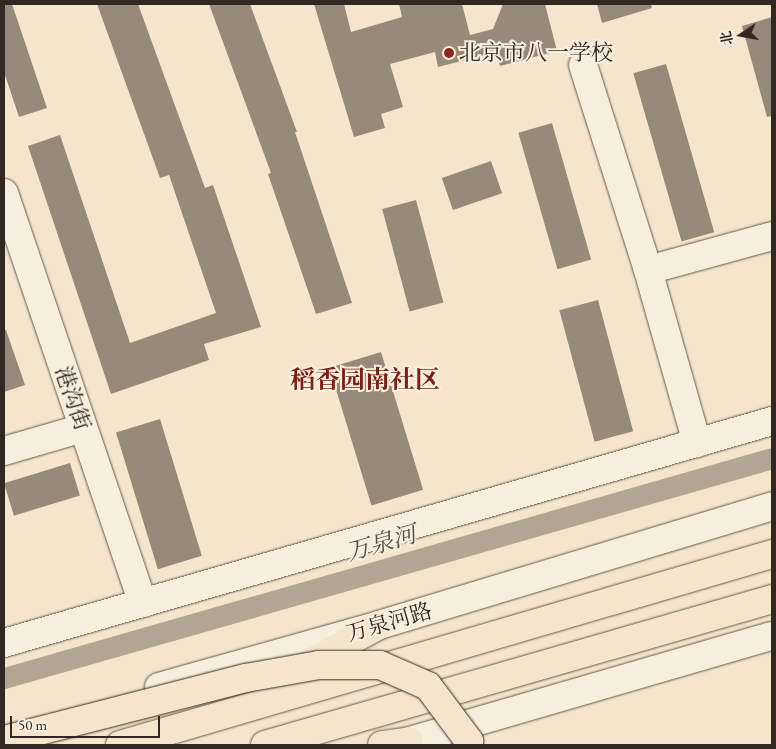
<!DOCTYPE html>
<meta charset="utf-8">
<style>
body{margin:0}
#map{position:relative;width:776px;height:749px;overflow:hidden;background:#f5e5cd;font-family:"EB Garamond","Noto Serif SC",serif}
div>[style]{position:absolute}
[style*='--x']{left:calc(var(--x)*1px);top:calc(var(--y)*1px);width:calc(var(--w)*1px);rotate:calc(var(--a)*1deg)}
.canal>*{height:21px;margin:-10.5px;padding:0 10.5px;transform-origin:10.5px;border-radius:10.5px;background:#b3a593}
.building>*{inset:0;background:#988a7a;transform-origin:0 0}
.roads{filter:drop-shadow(0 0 1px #64574c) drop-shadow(0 0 1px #64574c)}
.minor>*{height:28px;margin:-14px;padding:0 14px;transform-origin:14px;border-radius:14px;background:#f8eede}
.highway>*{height:28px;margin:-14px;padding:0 14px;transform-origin:14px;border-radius:14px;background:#f5e5cd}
.bridges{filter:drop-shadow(0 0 1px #332821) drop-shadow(0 0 1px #332821)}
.highway-bridge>*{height:28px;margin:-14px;padding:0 14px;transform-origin:14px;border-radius:14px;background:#f5e5cd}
.dots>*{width:14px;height:14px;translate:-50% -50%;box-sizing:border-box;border:2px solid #f8eede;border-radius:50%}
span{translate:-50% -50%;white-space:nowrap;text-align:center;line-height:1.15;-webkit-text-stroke:4px #f8eede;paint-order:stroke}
.poi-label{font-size:22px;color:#332821}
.left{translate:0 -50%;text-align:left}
.street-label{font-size:22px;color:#332821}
.water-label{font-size:24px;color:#594e43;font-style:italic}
.quarter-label{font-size:25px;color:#7a1f14;font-weight:700}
.frame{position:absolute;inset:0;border:5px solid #332821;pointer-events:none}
.north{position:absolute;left:716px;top:10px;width:50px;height:50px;-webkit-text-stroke:4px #f8eede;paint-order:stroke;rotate:258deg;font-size:14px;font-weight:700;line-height:20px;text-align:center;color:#332821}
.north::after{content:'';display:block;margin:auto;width:18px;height:22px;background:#332821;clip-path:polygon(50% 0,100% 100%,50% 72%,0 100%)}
.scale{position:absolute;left:10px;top:716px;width:150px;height:22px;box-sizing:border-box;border:2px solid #332821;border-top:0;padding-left:6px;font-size:15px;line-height:18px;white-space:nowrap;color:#332821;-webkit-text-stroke:4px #f8eede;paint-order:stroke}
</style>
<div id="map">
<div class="canal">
<i style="--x:4;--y:678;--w:799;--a:-15.98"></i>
</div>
<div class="building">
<i style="clip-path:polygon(4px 4px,12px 4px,47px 108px,19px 117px,4px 72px)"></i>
<i style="clip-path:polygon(97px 4px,138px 4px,205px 188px,213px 185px,261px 327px,204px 344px,209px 360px,111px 394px,28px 146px,60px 135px,130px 343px,216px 313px,169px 175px,160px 178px)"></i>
<i style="clip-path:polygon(209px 4px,250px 4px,297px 132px,295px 132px,352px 303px,316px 314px,268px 174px,271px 173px)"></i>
<i style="clip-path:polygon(314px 4px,344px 4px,351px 32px,402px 17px,399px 4px,462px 4px,470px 35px,493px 29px,503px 4px,545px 4px,557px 51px,500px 66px,496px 52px,438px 67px,435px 52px,390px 64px,403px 107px,381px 114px,385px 128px,354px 137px)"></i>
<i style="clip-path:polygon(597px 4px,651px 4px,652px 8px,602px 23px)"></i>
<i style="clip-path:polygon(772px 17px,772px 116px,767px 117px,742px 26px)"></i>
<i style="left:666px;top:64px;width:175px;height:34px;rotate:74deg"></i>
<i style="left:552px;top:123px;width:142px;height:35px;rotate:74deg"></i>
<i style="left:491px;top:161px;width:34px;height:52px;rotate:71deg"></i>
<i style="left:416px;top:200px;width:106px;height:35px;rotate:75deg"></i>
<i style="left:598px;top:300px;width:136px;height:40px;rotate:75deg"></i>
<i style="clip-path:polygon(4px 330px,6px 330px,25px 385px,4px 392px)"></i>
<i style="left:381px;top:352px;width:144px;height:54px;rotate:73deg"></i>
<i style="left:160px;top:419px;width:143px;height:46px;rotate:73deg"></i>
<i style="left:70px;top:463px;width:34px;height:69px;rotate:73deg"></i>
</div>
<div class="roads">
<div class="minor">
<i style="--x:583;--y:65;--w:215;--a:72.4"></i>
<i style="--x:648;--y:270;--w:180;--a:74.2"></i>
<i style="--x:4;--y:193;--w:433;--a:71.3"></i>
<i style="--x:648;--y:270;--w:129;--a:-15.3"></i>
<i style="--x:4;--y:451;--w:82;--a:-16.2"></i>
<i style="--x:4;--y:643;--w:799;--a:-16.12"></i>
<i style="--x:159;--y:687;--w:229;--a:-15.7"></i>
<i style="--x:379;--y:625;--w:411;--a:-16.8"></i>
<i style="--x:396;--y:745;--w:391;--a:-16.2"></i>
</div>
<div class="highway">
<i style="--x:299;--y:669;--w:91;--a:-28.8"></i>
<i style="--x:120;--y:745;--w:679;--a:-16.33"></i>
<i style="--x:265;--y:745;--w:528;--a:-16.06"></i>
<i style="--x:382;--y:745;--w:27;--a:-8"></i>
</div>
</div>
<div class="bridges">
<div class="highway-bridge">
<i style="--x:4;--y:740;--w:250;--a:-14.4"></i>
<i style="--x:246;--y:678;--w:74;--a:-10.1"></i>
<i style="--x:319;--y:665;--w:61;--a:0"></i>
<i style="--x:380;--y:665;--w:52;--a:23.6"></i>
<i style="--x:428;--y:686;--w:69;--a:53.3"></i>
<i style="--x:469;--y:741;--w:4;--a:104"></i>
</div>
</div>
<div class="dots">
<i style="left:449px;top:53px;background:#8f2418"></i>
</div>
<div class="poi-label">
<span class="left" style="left:459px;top:53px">北京市八一学校</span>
</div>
<div class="street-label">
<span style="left:73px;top:398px;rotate:71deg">港沟街</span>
<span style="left:389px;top:622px;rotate:-16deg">万泉河路</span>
</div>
<div class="water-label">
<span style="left:381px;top:543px;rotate:-16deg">万泉河</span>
</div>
<div class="quarter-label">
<span style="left:365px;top:379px">稻香园南社区</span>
</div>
<div class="frame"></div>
<div class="north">北</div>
<div class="scale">50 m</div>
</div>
